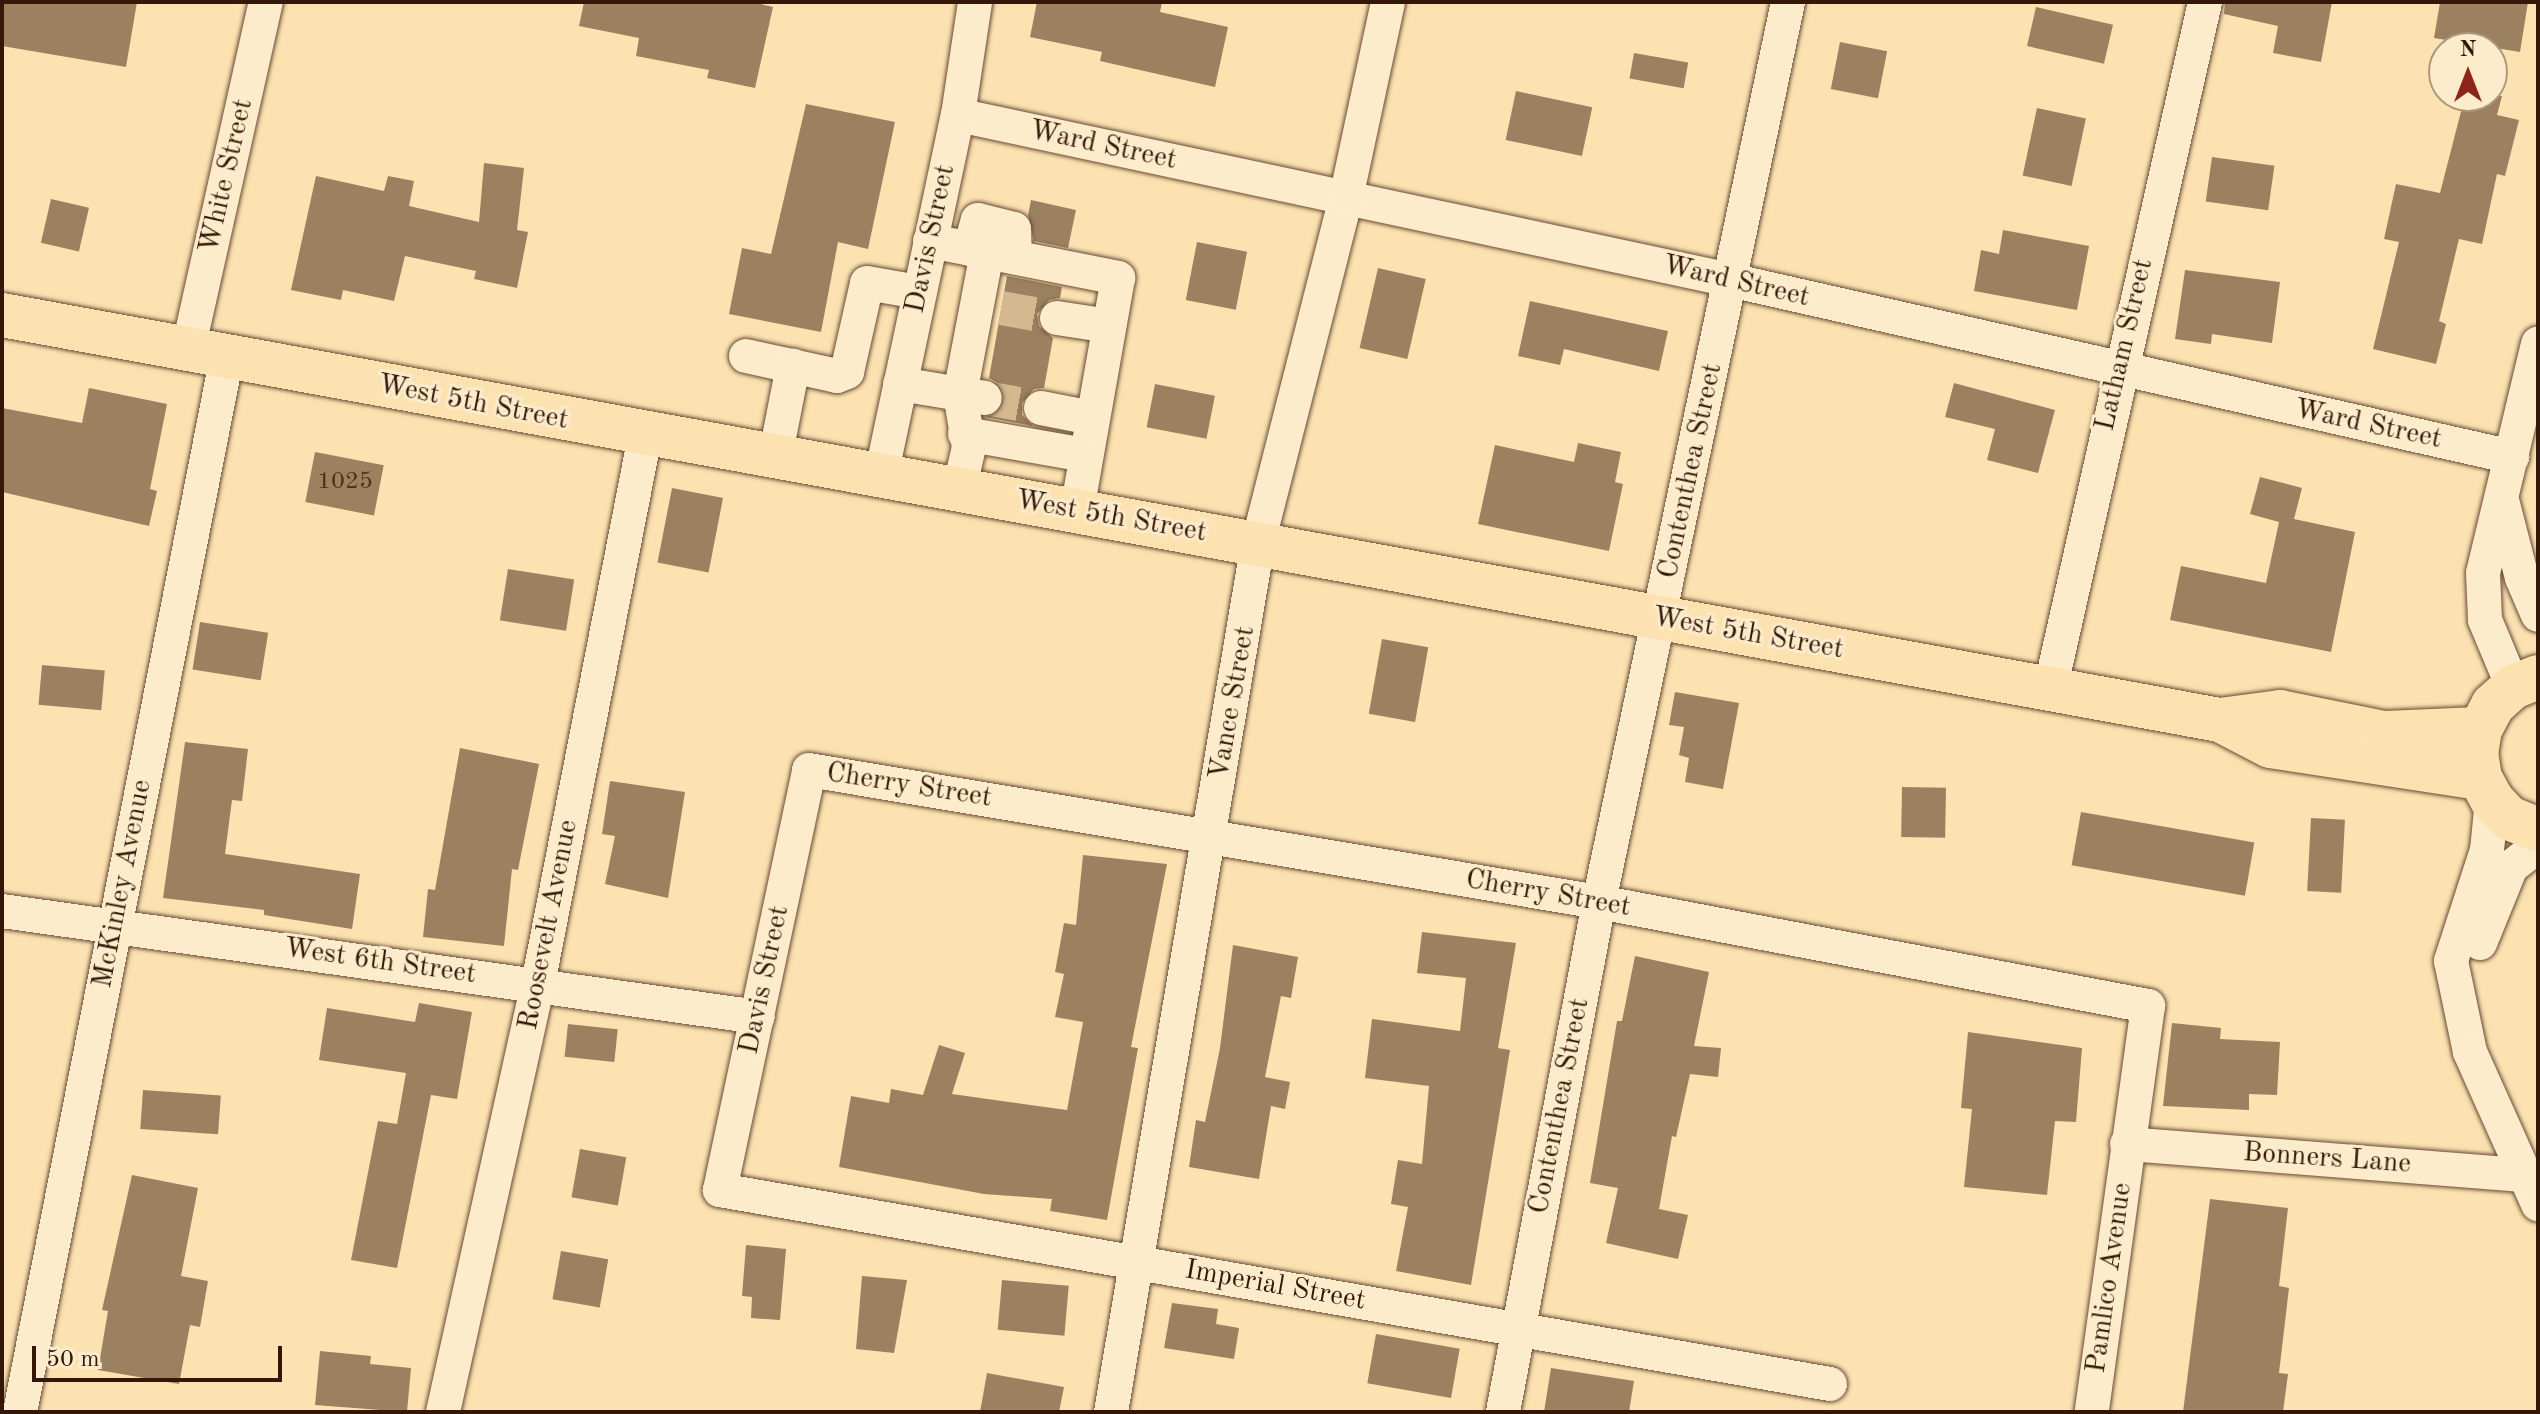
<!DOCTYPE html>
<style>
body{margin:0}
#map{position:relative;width:2540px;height:1414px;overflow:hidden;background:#fce2b1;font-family:"Old Standard TT",serif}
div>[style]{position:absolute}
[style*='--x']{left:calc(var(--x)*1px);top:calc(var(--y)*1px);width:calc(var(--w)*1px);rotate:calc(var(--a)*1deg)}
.building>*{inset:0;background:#9c8161;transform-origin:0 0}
.minor-tunnel>*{height:34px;margin-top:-17px;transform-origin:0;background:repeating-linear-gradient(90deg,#d4b990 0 34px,transparent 0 51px)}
.roads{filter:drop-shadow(0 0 2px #674a34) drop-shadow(0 0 2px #674a34)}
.minor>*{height:34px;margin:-17px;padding:0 17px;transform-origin:17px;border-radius:17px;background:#fdeccc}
.major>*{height:44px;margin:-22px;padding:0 22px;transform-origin:22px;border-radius:22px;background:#fce2b1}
span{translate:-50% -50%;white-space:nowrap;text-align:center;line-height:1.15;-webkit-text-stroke:6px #fdeccc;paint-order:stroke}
.number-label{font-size:24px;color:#4f3220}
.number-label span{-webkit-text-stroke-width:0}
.street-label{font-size:28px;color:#35170a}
.frame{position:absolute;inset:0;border:4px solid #35170a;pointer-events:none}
.north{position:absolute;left:2428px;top:32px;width:80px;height:80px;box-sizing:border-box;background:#fdeccc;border:2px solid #ad977e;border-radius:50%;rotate:0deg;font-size:22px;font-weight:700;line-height:32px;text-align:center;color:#35170a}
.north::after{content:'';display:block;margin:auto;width:28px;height:36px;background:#8f2418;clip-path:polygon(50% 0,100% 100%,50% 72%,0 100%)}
.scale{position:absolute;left:32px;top:1346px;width:250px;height:36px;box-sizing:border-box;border:4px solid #35170a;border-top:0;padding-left:10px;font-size:24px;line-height:28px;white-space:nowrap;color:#35170a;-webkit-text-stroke:6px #fdeccc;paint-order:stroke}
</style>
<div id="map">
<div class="building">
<i style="clip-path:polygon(2px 2px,137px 2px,126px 67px,2px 46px)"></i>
<i style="clip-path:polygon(584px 2px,752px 2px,773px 7px,755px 88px,707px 78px,709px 70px,636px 56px,639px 38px,579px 26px)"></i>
<i style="clip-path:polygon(1037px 2px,1162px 2px,1160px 12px,1228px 27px,1215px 87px,1100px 61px,1102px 52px,1030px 37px)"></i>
<i style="clip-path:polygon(2225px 2px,2332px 2px,2321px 62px,2273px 53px,2278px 26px,2224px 14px)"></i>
<i style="clip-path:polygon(2440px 2px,2528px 2px,2520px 52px,2434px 38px)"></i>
<i style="left:2036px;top:7px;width:79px;height:40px;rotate:13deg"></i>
<i style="left:1840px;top:42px;width:48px;height:48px;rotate:11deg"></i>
<i style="left:1634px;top:53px;width:55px;height:26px;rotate:10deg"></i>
<i style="left:1516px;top:91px;width:78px;height:50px;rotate:12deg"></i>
<i style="clip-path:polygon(2465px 96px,2502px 96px,2497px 115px,2519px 120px,2505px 176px,2497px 174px,2482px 244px,2459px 239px,2439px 321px,2446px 324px,2436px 364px,2373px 349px,2399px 242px,2384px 239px,2396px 184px,2440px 193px)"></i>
<i style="clip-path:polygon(806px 104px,895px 122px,868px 249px,838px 242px,821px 332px,729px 314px,742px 248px,771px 254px)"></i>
<i style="left:2037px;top:108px;width:50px;height:69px;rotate:12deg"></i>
<i style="left:2212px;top:157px;width:63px;height:45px;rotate:8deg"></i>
<i style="clip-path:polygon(484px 163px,524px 168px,517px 230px,528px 232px,517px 288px,474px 279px,476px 271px,405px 256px,394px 301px,343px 290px,341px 300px,291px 290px,316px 176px,384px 191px,388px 176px,414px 181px,409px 206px,479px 222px)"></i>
<i style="left:51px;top:199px;width:39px;height:45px;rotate:13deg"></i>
<i style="clip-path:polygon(1031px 200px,1076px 210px,1068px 248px,1034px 241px,1028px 215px)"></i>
<i style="clip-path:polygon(2003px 230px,2089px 246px,2077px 310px,1974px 291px,1981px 250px,1999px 254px)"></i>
<i style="left:1197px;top:242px;width:51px;height:59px;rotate:11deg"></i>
<i style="left:1378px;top:268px;width:49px;height:82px;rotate:13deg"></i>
<i style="clip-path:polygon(2185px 270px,2280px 282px,2272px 343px,2212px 334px,2211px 344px,2175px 339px)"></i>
<i style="clip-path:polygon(1007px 276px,1062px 287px,1060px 298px,1049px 300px,1037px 314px,1039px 326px,1053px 338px,1044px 388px,1034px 389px,1022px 403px,1022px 415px,1033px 426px,986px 417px,1000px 411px,1005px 400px,998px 383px,989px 378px)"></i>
<i style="clip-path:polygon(1530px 301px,1668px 331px,1659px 371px,1564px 349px,1560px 365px,1518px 356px)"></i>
<i style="clip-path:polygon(1954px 383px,2055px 410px,2038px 473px,1987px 460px,1995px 429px,1945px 417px)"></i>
<i style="left:1155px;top:384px;width:61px;height:44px;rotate:11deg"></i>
<i style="clip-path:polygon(89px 388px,167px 404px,150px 489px,157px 491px,149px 526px,2px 492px,2px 408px,82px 423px)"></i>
<i style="clip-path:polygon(1578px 443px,1621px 452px,1615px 482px,1623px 484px,1609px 551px,1478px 524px,1495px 445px,1574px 462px)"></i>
<i style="left:315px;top:452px;width:70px;height:51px;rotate:11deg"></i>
<i style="clip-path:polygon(2260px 477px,2302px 488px,2294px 519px,2355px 532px,2331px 652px,2170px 620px,2181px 566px,2266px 583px,2279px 522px,2250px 514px)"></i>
<i style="left:672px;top:488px;width:52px;height:76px;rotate:11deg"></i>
<i style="left:508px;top:569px;width:67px;height:52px;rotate:9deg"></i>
<i style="left:200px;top:622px;width:69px;height:48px;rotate:9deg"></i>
<i style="left:1382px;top:639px;width:47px;height:76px;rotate:10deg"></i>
<i style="left:42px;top:665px;width:63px;height:40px;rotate:5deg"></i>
<i style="clip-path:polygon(1675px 692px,1739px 703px,1723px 789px,1685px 782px,1689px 758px,1679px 755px,1684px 727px,1669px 725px)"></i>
<i style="clip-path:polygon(185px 742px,248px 749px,242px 801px,232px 800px,225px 854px,360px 874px,352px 929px,264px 915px,264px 910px,163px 898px)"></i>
<i style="clip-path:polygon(460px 748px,539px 764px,518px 870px,512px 869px,504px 946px,423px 937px,428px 889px,435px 890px)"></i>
<i style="clip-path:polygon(610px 781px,685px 792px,668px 898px,605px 884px,615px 836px,602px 834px)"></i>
<i style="left:1902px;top:787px;width:44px;height:50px;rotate:1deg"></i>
<i style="left:2081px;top:812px;width:176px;height:54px;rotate:10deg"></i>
<i style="left:2311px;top:818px;width:34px;height:73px;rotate:3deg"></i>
<i style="clip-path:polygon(1083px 855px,1167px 864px,1131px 1047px,1138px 1048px,1107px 1220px,1050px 1211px,1052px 1199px,984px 1194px,839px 1167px,851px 1096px,889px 1103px,891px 1089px,923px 1095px,939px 1045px,965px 1053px,952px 1094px,1067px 1110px,1083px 1022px,1055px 1017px,1064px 974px,1055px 972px,1064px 923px,1076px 925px)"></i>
<i style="clip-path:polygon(1422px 932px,1516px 943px,1498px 1048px,1510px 1050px,1471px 1285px,1396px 1271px,1408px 1207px,1391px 1204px,1398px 1160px,1422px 1164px,1429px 1086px,1365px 1078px,1372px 1019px,1460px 1031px,1466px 978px,1417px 973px)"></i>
<i style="clip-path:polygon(1233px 945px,1298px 957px,1291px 998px,1281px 996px,1265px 1077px,1290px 1082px,1285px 1109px,1271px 1106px,1259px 1179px,1189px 1167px,1196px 1120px,1205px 1122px,1220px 1048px)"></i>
<i style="clip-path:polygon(1635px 956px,1709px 972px,1694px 1046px,1721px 1048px,1718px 1077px,1690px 1074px,1676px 1137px,1672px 1136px,1659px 1209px,1688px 1215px,1678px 1259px,1606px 1243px,1618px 1188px,1590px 1183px,1617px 1021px,1622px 1021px)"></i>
<i style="clip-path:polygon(419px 1003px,472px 1012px,457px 1099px,431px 1095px,397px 1268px,351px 1260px,378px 1121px,397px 1124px,406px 1073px,319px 1060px,327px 1008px,415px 1022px)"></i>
<i style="clip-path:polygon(2172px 1023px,2221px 1028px,2220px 1039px,2280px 1042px,2277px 1095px,2249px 1094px,2249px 1110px,2163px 1106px)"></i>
<i style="left:568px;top:1024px;width:50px;height:33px;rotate:6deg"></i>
<i style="clip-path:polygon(1968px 1032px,2082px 1048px,2076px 1122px,2055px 1121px,2047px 1195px,1964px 1187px,1972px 1109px,1961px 1108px)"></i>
<i style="left:143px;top:1090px;width:78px;height:39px;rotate:4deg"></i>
<i style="left:580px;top:1149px;width:47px;height:49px;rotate:10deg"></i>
<i style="clip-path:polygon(132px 1175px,198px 1188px,181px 1276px,208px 1281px,200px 1327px,190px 1325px,179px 1384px,98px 1370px,108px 1311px,102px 1310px)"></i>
<i style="clip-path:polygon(2210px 1199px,2288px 1208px,2279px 1286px,2289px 1288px,2279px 1373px,2288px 1374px,2283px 1412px,2183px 1412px)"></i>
<i style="clip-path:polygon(746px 1245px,786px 1249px,780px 1320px,751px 1318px,752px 1297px,742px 1296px)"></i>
<i style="left:561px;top:1251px;width:48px;height:49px;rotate:10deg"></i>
<i style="clip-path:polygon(862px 1276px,907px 1280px,894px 1353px,856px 1349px)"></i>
<i style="left:1002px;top:1280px;width:67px;height:50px;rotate:5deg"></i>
<i style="clip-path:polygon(1172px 1303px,1218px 1309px,1216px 1324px,1239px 1328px,1234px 1359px,1164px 1348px)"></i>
<i style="left:1376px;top:1334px;width:85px;height:50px;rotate:10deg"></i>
<i style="clip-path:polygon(320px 1351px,371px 1356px,370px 1364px,411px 1368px,407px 1412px,315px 1405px)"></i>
<i style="clip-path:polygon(1551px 1368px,1634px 1381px,1629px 1412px,1544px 1412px)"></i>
<i style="clip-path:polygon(987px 1373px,1064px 1387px,1059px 1412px,980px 1412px)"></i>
</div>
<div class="minor-tunnel">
<i style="--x:1001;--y:308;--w:57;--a:10.1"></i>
<i style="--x:985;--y:398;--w:57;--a:10.1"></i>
</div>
<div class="roads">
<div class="minor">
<i style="--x:958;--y:115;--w:789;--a:12.06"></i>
<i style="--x:1730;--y:280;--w:802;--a:12.75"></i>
<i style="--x:970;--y:249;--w:30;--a:-75"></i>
<i style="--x:978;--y:220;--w:37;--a:14"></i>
<i style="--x:1014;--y:229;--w:28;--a:88"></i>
<i style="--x:987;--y:252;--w:134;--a:11.2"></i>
<i style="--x:1118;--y:278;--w:237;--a:100"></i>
<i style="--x:1057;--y:318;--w:53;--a:8.7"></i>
<i style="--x:188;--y:350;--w:357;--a:-77.4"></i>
<i style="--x:746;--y:356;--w:93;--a:12.4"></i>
<i style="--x:837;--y:376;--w:11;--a:-22"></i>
<i style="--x:847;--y:372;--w:91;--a:-77.3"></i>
<i style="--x:867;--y:283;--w:52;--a:10"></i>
<i style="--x:900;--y:384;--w:61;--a:9.5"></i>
<i style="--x:960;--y:394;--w:145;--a:-79.2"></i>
<i style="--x:987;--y:252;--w:58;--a:-169.1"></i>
<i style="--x:1041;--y:408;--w:52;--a:11.1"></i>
<i style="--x:965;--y:434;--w:122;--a:9.9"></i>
<i style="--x:775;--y:458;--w:94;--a:-78.9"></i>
<i style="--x:881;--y:476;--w:369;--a:-78"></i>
<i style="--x:958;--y:115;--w:114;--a:-81.4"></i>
<i style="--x:959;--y:490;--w:44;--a:-76.9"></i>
<i style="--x:969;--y:447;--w:54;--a:-99.6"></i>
<i style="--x:960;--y:394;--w:25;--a:9"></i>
<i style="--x:2503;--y:504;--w:76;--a:75.6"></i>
<i style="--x:2522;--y:578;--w:40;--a:66.6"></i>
<i style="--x:2513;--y:687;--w:73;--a:-112.7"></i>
<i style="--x:2485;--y:620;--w:47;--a:-92.4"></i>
<i style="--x:2483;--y:573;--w:236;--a:-76.5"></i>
<i style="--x:2050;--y:690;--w:705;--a:-77.3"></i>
<i style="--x:2492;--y:800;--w:50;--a:95.7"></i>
<i style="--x:2487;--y:850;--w:117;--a:108"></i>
<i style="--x:2451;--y:961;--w:93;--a:78.2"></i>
<i style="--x:2470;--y:1052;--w:167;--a:65.9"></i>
<i style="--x:2;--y:911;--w:763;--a:7.98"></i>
<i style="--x:2480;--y:943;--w:82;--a:-67.8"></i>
<i style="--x:2511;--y:867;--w:34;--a:-38"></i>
<i style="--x:2127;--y:1144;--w:412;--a:4.5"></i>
<i style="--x:1830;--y:1384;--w:1127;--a:-170.09"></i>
<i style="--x:720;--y:1190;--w:429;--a:-78"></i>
<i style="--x:809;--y:770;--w:801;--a:9.49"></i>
<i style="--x:1599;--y:902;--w:559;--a:10.73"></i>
<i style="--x:2148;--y:1006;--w:410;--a:97.9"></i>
<i style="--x:20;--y:1412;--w:1076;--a:-78.91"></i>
<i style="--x:443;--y:1412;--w:438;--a:-77.5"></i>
<i style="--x:538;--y:984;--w:558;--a:-78.95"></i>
<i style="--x:1111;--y:1412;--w:881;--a:-80.4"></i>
<i style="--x:1258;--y:543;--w:356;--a:-75.7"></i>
<i style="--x:1346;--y:198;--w:200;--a:-77.9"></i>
<i style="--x:1503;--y:1412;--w:519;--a:-79.34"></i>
<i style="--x:1599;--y:902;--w:920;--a:-78.14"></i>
</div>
<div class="major">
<i style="--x:2;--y:315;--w:2255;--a:10.35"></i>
<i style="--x:2220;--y:720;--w:56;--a:27.5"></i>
<i style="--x:2270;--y:746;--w:212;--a:8.7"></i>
<i style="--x:2538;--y:677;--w:27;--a:158"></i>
<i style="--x:2513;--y:687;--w:27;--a:138"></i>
<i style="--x:2493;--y:705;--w:27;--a:118"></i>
<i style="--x:2480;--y:729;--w:24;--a:99"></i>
<i style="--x:2476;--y:753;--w:25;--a:81"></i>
<i style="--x:2480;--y:778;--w:25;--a:61"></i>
<i style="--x:2492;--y:800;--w:25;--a:47"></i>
<i style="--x:2509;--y:818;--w:31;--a:22"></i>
<i style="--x:2220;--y:720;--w:61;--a:-7.6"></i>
<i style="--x:2280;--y:712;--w:106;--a:11.4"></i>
<i style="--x:2384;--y:733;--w:96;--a:-2.4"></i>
</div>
</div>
<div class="number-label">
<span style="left:345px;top:483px">1025</span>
</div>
<div class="street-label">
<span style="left:1103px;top:146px;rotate:12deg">Ward Street</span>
<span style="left:227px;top:176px;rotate:-77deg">White Street</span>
<span style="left:931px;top:239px;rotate:-78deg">Davis Street</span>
<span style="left:1736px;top:282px;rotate:13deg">Ward Street</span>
<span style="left:2125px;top:345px;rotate:-77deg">Latham Street</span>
<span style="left:473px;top:403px;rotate:11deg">West 5th Street</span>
<span style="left:2368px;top:425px;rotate:12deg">Ward Street</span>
<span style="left:1691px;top:471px;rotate:-78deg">Contenthea Street</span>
<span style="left:1111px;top:517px;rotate:10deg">West 5th Street</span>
<span style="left:1748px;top:634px;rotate:10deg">West 5th Street</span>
<span style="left:1233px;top:703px;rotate:-80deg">Vance Street</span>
<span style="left:909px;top:786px;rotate:9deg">Cherry Street</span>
<span style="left:123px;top:884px;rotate:-79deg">McKinley Avenue</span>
<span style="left:1548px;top:894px;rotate:10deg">Cherry Street</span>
<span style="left:549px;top:925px;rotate:-79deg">Roosevelt Avenue</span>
<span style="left:380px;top:962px;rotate:8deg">West 6th Street</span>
<span style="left:765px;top:980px;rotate:-78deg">Davis Street</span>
<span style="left:1560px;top:1106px;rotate:-79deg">Contenthea Street</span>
<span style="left:2327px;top:1159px;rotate:4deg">Bonners Lane</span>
<span style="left:2110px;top:1278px;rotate:-82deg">Pamlico Avenue</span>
<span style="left:1275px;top:1286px;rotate:10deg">Imperial Street</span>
</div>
<div class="frame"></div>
<div class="north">N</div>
<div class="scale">50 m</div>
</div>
